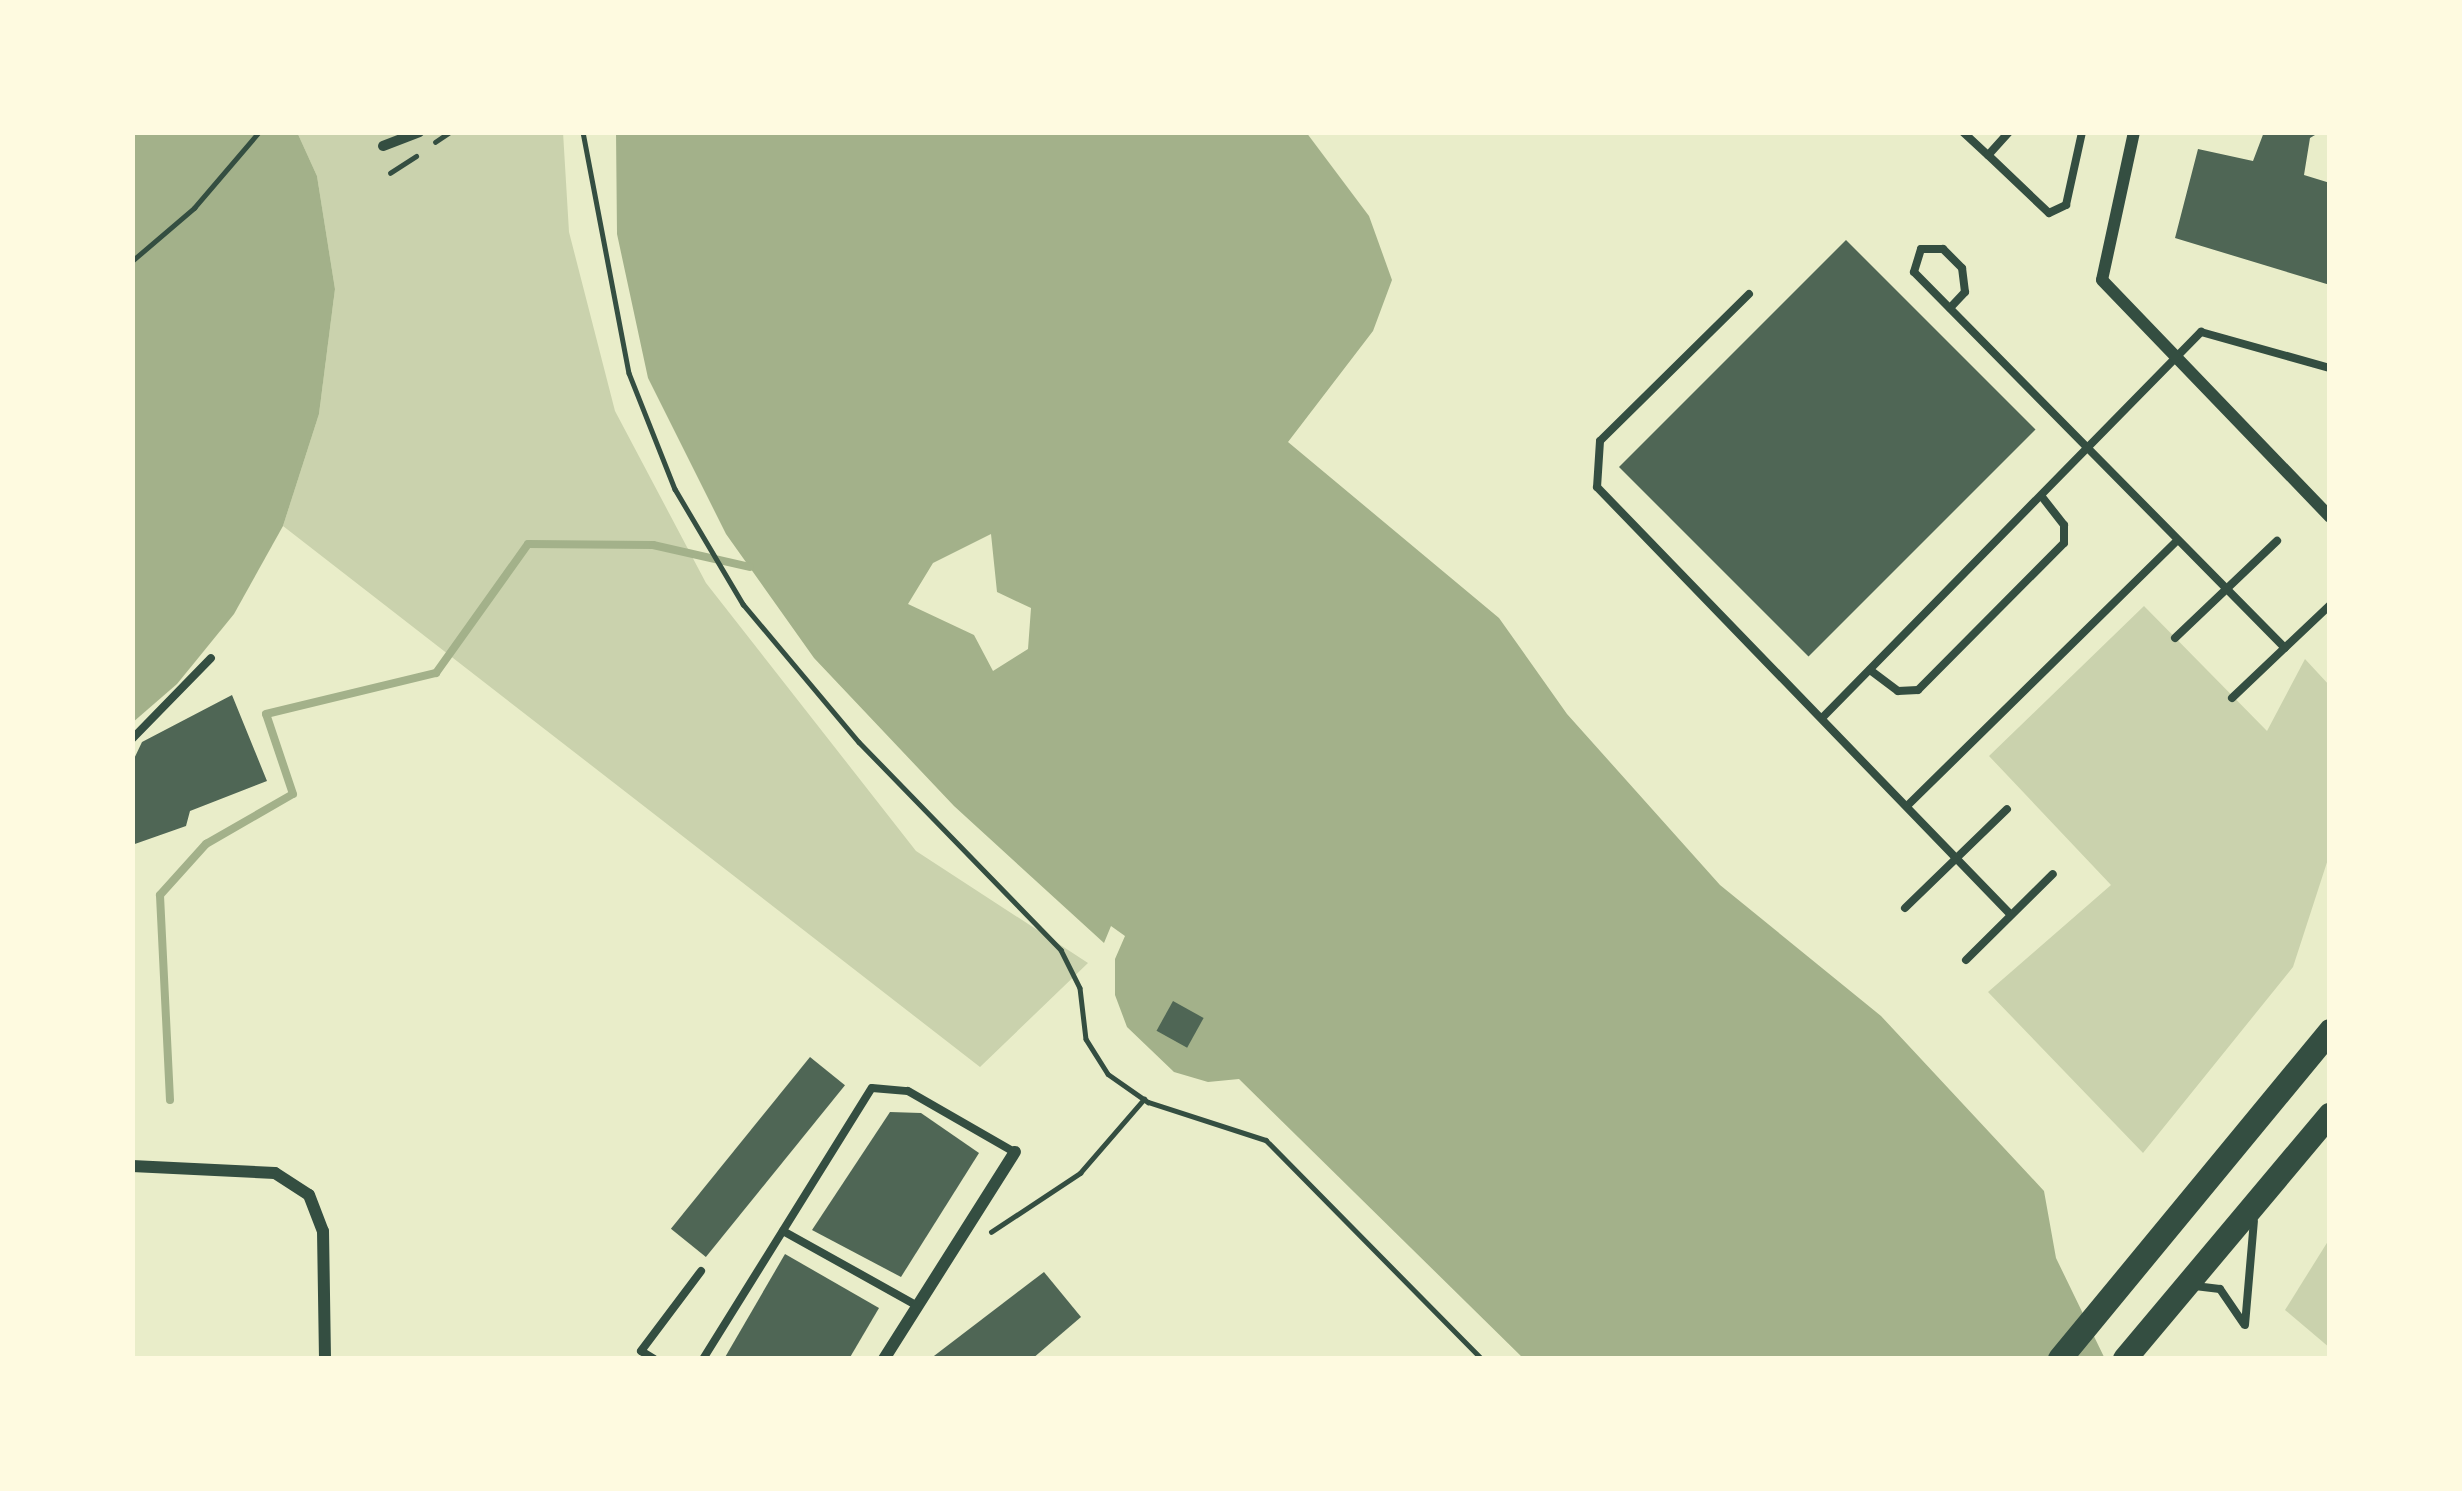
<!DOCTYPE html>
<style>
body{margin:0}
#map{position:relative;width:2462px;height:1491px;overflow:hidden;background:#e9edc9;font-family:Rubik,sans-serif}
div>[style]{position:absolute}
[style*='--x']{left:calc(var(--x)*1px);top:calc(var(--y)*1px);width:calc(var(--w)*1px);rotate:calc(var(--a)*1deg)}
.green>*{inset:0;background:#cad2ad}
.water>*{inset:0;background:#a3b18a}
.stream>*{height:8px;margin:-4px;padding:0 4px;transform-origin:4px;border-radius:4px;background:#a3b18a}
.building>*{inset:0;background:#4f6655;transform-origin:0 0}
.path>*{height:4.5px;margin:-2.25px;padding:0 2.25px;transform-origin:2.25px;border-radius:2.25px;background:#344e41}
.service>*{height:8px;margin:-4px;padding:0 4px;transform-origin:4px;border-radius:4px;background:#344e41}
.pedestrian>*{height:10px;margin:-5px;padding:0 5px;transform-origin:5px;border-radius:5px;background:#344e41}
.minor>*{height:12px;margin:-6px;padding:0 6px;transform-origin:6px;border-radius:6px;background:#344e41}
.primary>*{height:24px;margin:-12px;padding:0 12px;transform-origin:12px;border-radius:12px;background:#344e41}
span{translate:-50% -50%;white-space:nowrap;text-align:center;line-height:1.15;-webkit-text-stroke:12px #fefae0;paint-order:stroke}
.frame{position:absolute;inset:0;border:135px solid #fefae0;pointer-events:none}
</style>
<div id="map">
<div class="green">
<i style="clip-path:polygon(297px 132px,563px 132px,569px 232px,615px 411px,706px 583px,916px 851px,1088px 963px,980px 1067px,283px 526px,319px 414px,335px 289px,317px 176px)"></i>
<i style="clip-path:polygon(2144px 606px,2267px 731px,2305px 659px,2330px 686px,2330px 853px,2293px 967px,2143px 1153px,1988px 992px,2111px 885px,1989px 756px)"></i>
<i style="clip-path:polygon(2330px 1238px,2330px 1348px,2285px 1310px)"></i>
</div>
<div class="water">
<i style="clip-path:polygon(132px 132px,297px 132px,317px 176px,335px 289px,319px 414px,283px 526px,234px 614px,177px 684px,132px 723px)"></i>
<i style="clip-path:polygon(evenodd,616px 132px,1306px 132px,1369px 216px,1392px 280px,1373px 331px,1288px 442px,1499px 618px,1567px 714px,1720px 885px,1881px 1016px,2044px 1191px,2056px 1258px,2105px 1359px,1524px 1359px,1239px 1079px,1208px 1082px,1174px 1072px,1127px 1027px,1115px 995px,1115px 959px,1125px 936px,1111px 926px,1104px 943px,954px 806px,814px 658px,726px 534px,648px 378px,617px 234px,616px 132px,991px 534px,997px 592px,1031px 608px,1028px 649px,993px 671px,974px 635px,908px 604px,933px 563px,991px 534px)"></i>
</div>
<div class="stream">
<i style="--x:170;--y:1100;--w:205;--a:-92.8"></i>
<i style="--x:160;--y:895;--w:69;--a:-48"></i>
<i style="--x:206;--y:844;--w:100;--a:-29.9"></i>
<i style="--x:293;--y:794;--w:84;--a:-108.6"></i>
<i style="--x:266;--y:714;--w:175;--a:-13.6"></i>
<i style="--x:436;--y:673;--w:158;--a:-54.5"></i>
<i style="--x:528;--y:544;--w:125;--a:0.5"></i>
<i style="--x:653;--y:545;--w:99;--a:12.8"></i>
</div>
<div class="building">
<i style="clip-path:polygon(2264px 132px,2320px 132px,2310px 138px,2304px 175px,2330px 183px,2330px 285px,2175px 238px,2198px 149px,2253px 161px)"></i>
<i style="left:1846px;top:240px;width:268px;height:321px;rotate:45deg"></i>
<i style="clip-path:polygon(232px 695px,267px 781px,190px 811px,186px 826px,132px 845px,132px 763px,142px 742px)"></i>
<i style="left:1173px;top:1001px;width:35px;height:34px;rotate:29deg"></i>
<i style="left:810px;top:1057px;width:45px;height:221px;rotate:39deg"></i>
<i style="clip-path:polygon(890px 1112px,921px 1113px,979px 1153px,901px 1277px,812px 1230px)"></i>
<i style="clip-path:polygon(785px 1254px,879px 1308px,849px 1359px,724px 1359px)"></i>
<i style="clip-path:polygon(1044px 1272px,1081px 1317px,1032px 1359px,930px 1359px)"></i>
</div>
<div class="path">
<i style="--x:583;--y:132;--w:245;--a:79.2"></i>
<i style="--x:629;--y:373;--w:125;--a:68.4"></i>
<i style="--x:675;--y:489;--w:134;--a:59.4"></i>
<i style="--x:743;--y:604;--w:180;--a:50"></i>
<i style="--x:859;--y:742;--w:290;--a:45.8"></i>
<i style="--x:1061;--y:950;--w:42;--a:63.4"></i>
<i style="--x:1080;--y:988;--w:51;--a:83.3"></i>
<i style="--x:1086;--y:1039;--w:41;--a:57.8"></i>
<i style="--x:1108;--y:1074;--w:49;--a:35"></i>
<i style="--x:1148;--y:1102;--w:124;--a:17.9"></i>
<i style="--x:1266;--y:1140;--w:308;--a:45.4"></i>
<i style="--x:435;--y:142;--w:18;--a:-34"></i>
<i style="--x:390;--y:173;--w:31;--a:-33"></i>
<i style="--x:132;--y:261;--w:82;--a:-40.5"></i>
<i style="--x:194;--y:208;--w:100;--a:-49.5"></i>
<i style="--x:991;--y:1232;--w:107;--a:-33.5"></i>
<i style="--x:1080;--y:1173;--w:98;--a:-49.1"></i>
</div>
<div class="service">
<i style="--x:1963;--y:132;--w:34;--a:43"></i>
<i style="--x:2009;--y:132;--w:31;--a:132"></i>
<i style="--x:1988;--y:155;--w:84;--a:43.6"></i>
<i style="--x:2049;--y:213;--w:19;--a:-25"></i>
<i style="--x:2066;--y:205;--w:75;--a:-77.6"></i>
<i style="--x:1749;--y:294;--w:209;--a:135.4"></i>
<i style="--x:1600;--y:441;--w:46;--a:93.7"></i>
<i style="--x:1597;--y:487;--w:595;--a:45.95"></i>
<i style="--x:1950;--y:308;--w:22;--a:-47"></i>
<i style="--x:1965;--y:292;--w:24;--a:-97"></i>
<i style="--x:1962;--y:268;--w:27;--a:-135"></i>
<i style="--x:1943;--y:249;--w:22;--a:180"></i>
<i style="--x:1921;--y:249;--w:24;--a:107"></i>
<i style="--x:1914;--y:272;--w:528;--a:45.38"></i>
<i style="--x:2175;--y:638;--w:141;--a:-43.6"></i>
<i style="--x:1870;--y:670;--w:35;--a:37"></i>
<i style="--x:1898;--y:691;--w:20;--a:-3"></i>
<i style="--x:1918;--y:690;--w:207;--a:-45.2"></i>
<i style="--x:2064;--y:543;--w:18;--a:-90"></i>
<i style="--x:2064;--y:525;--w:36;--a:-128"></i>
<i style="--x:2232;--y:698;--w:135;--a:-43.5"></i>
<i style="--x:1823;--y:717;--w:540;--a:-45.53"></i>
<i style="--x:2201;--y:332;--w:134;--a:15.6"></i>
<i style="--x:132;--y:739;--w:113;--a:-45.7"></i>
<i style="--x:1908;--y:805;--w:377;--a:-44.5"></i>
<i style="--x:1905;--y:908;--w:142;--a:-44.1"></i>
<i style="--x:1966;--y:960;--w:122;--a:-44.7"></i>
<i style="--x:783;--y:1231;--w:154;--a:29.1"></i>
<i style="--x:2195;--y:1286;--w:25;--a:7"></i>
<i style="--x:2220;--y:1289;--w:42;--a:55.6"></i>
<i style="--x:2245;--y:1325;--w:104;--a:-85.1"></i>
<i style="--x:654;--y:1359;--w:15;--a:-148"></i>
<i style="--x:641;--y:1351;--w:100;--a:-53.1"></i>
<i style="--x:703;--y:1359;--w:319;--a:-58.1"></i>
<i style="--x:872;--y:1088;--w:36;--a:5"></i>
<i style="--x:908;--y:1091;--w:122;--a:29.9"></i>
</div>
<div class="pedestrian">
<i style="--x:383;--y:146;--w:39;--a:-21"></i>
</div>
<div class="minor">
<i style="--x:2134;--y:132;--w:151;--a:102.2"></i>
<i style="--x:2102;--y:280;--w:329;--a:46.1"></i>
<i style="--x:132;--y:1166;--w:143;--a:2.8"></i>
<i style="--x:275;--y:1173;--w:40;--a:32.9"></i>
<i style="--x:309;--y:1195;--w:39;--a:69"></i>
<i style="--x:323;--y:1231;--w:128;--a:89.1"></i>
<i style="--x:884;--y:1359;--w:245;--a:-57.7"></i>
</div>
<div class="primary">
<i style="--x:2060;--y:1359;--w:425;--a:-50.5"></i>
<i style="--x:2125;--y:1359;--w:319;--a:-50"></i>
</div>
<div class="frame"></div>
</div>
